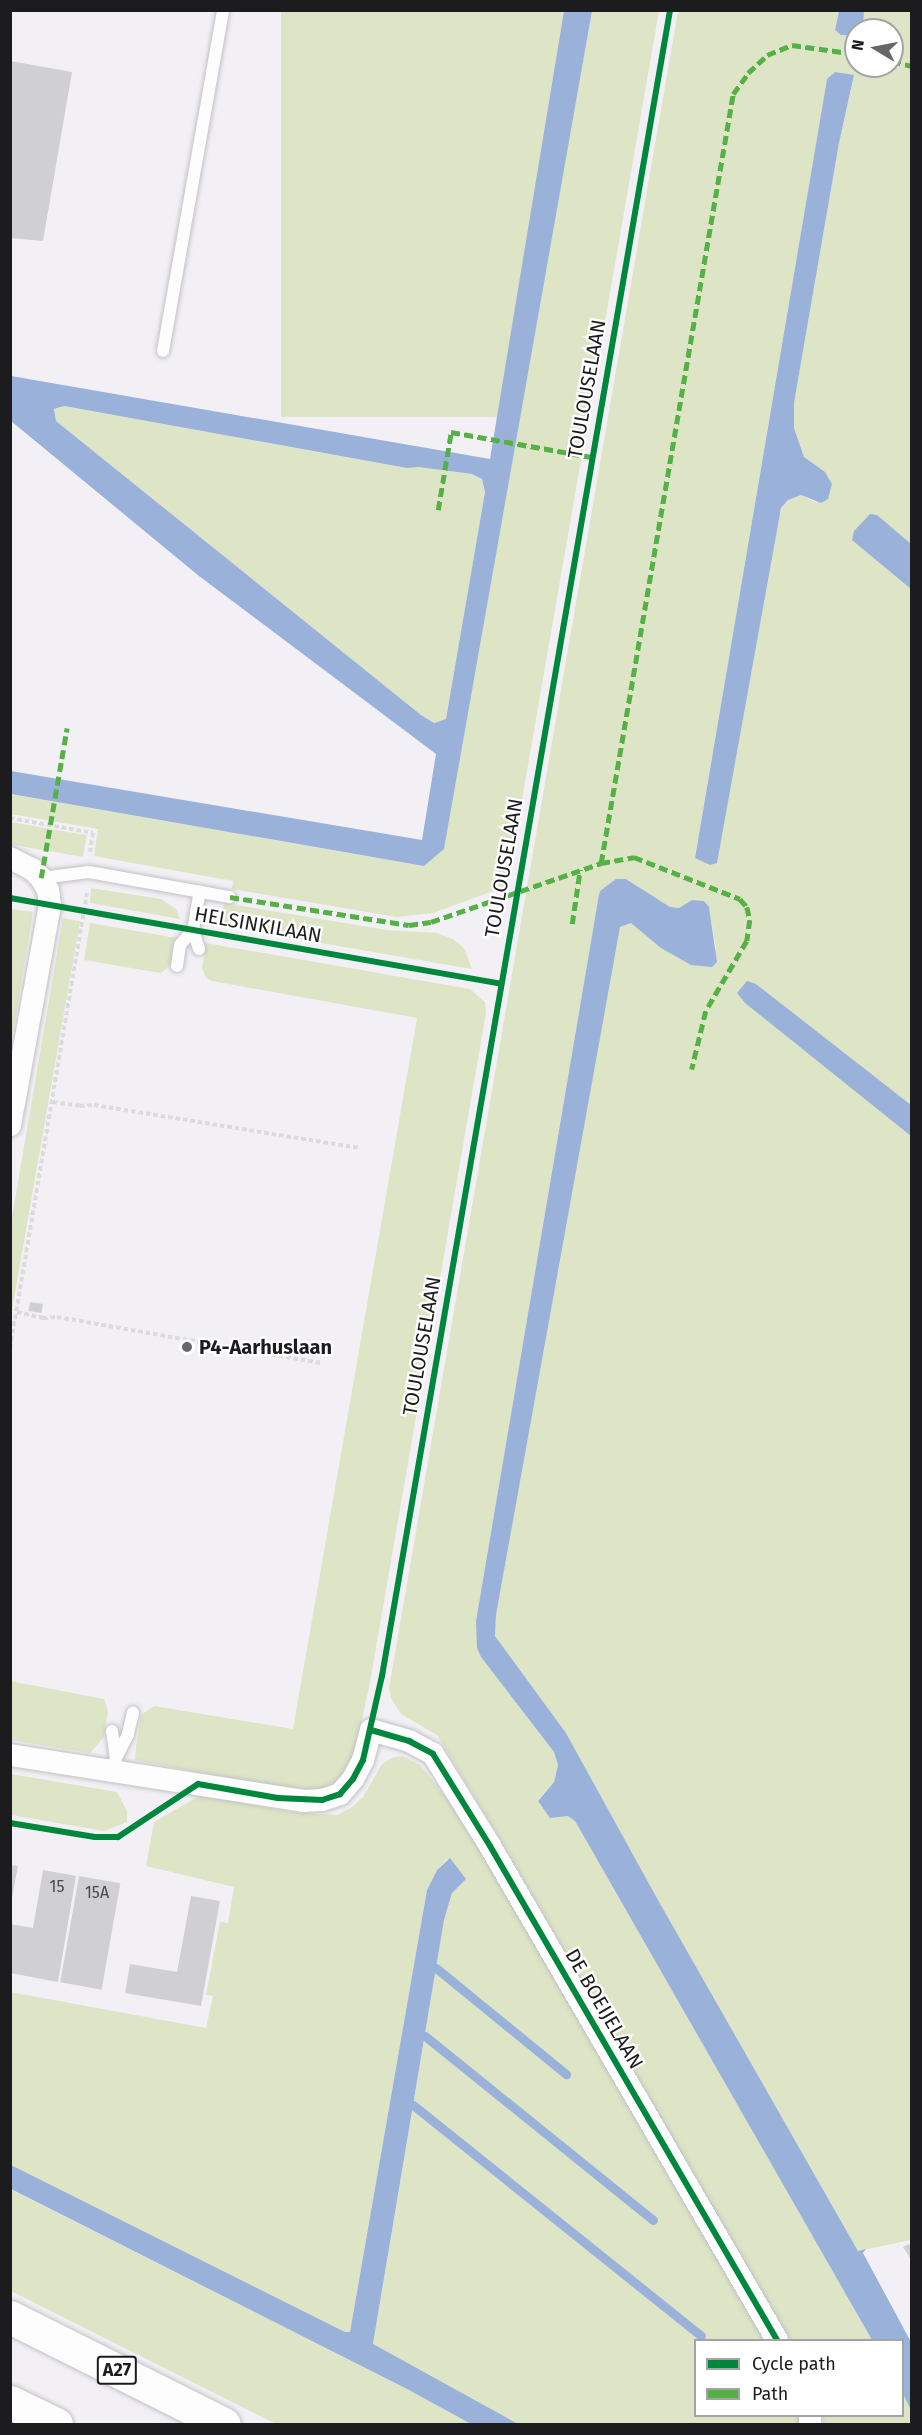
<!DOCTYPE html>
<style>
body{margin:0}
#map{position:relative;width:922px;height:2435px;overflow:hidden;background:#f2f0f5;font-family:"Fira Sans",sans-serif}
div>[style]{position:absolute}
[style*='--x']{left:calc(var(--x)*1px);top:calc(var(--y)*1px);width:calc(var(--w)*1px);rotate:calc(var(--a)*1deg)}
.green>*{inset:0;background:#dde5c6;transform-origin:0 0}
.water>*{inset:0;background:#9ab2da}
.stream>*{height:9px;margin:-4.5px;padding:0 4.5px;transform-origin:4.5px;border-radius:4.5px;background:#9ab2da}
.building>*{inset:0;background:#d0d0d3;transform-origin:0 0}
.path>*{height:4px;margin-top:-2px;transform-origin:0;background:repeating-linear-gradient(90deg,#dbdbdc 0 4.5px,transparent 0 7.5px)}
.roads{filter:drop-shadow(0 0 2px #c2c1c4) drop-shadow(0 0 2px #c2c1c4)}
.service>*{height:12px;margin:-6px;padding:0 6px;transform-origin:6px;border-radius:6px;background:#fdfdfe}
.minor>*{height:22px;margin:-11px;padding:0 11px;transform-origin:11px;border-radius:11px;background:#fdfdfe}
.motorway>*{height:33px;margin:-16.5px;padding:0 16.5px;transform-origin:16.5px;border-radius:16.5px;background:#fdfdfe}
.quiet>*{height:4.5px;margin-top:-2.25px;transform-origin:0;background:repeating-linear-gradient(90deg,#55b145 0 9px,transparent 0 13.5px)}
.cycleway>*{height:6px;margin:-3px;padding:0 3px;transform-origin:3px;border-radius:3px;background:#00873e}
.dots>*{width:16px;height:16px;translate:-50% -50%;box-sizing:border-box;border:3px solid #fff;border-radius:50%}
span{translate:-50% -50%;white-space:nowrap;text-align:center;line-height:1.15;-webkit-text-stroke:4.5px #fff;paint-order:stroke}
.number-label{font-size:16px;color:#49484b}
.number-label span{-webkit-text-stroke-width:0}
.shield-label span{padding:2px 4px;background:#fff;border:2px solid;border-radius:4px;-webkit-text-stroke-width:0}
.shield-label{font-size:18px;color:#1c1b1e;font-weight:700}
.street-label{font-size:20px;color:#1c1b1e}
.poi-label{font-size:20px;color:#1c1b1e;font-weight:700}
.left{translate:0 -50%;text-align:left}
.frame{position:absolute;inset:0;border:12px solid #1c1b1e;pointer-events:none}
.legend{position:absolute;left:694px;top:2339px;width:210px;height:78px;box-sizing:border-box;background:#fff;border:2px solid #a4a4a5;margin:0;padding:8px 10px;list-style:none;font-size:18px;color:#1c1b1e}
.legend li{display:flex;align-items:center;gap:12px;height:30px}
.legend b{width:30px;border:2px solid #a4a4a5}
.north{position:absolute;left:844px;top:18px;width:60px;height:60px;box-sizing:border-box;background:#fff;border:2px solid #a4a4a5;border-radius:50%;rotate:280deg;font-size:16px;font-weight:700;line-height:24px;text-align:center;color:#1c1b1e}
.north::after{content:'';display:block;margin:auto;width:21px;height:27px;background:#676669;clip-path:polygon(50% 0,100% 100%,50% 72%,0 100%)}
</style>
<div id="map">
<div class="green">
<i style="left:281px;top:11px;width:283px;height:406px"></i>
<i style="clip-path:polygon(592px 11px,659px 11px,507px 886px,433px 913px,397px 917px,232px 889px,233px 881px,94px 856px,98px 829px,11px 814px,10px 794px,424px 866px,510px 466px)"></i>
<i style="clip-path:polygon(evenodd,678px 11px,839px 11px,835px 30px,841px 35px,856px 36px,856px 66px,892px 66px,892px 30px,863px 30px,864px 11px,911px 11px,911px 2240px,858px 2251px,658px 1900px,566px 1733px,495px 1636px,496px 1615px,616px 940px,620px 927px,631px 923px,638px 928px,716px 948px,709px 908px,704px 901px,692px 900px,679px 908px,670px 907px,626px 879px,598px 900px,476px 1621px,481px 1657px,554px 1752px,558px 1765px,554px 1782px,538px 1800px,556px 1815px,571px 1816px,575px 1821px,872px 2340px,789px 2340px,500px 1839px,437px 1735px,401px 1714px,391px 1698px,389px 1688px,678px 11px,854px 76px,839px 143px,794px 403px,794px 428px,804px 457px,813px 465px,817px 503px,801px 495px,788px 500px,781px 508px,710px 865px,695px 857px,827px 79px,854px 76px)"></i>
<i style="clip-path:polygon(63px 406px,407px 468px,419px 466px,472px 474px,482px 479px,485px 492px,446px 719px,434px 723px,421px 715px,56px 421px,54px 409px)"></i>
<i style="left:11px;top:822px;width:77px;height:22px;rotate:10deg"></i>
<i style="clip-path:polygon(91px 888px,161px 899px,176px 909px,180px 919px,90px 903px)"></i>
<i style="clip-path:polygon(224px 903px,387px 930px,437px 933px,453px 939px,464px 948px,472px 969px,210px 924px,212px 908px,223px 910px)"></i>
<i style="clip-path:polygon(11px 909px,33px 912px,11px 1044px,10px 909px)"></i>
<i style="clip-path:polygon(63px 918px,80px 921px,11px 1316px,11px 1223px)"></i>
<i style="clip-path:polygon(90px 923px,176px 938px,171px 964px,161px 973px,84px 960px)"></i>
<i style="clip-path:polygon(206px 943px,470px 989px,485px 1002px,486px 1013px,369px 1688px,352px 1764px,338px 1781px,324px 1789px,312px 1790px,263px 1784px,135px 1760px,136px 1747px,141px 1715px,154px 1706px,293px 1729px,417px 1018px,212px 981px,206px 978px,202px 968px)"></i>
<i style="clip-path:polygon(10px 1681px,104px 1699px,108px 1711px,104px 1737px,90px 1753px,11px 1740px)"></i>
<i style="clip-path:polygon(402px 1756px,420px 1765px,463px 1818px,674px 2186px,766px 2340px,696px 2340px,696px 2416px,799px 2416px,799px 2424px,518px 2424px,373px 2345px,444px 1920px,452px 1893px,465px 1879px,447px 1859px,437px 1870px,427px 1890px,350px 2332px,345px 2332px,11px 2165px,10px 1992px,206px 2028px,213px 1996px,206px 1995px,220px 1922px,228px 1923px,234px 1887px,146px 1866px,154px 1822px,194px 1799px,206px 1796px,291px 1812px,337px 1815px,352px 1807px,363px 1797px,382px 1764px,394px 1757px)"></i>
<i style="clip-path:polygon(11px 1774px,117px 1792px,127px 1811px,127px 1822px,104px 1831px,11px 1815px)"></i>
<i style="clip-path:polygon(10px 2189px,407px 2389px,471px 2424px,276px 2424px,11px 2291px)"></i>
<i style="clip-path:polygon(903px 2394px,911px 2410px,911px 2424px,824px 2424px,822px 2416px,902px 2416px)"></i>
</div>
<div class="water">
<i style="clip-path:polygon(evenodd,564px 11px,592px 11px,444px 849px,424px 866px,11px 794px,11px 771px,422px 840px,436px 754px,199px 576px,11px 421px,11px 376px,490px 459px,564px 11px,64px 406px,407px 468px,419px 467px,472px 474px,482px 479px,485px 492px,446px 719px,434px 723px,421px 715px,56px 421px,54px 409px,64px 406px)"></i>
<i style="clip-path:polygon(839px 11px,864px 11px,863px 30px,856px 30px,856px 36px,841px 35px,835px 30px)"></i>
<i style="clip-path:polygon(835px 72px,854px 75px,839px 143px,794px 403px,794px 428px,804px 457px,825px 472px,832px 484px,828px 499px,821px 503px,801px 495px,788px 500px,781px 508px,717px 863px,710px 865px,695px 858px,827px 79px)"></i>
<i style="clip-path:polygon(870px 514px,877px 515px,911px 544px,911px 589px,852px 540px,854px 531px)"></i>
<i style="clip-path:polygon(616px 879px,626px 879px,670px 907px,679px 908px,692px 900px,704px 901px,709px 907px,717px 962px,712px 967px,691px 965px,661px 948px,631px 923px,620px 927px,496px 1615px,495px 1636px,566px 1733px,658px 1900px,858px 2251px,866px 2249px,863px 2253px,911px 2342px,911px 2410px,903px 2394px,902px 2340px,872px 2340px,575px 1821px,568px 1816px,550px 1818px,538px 1801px,554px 1782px,558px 1765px,554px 1752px,481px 1657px,477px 1648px,476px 1621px,598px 900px,600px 891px)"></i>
<i style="clip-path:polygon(747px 981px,756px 984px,911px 1105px,911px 1136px,745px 1003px,737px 993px)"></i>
<i style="clip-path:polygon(450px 1858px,466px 1879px,452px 1893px,444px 1920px,373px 2344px,518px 2424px,471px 2424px,407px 2389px,11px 2189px,11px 2165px,345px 2332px,350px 2332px,427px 1890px,437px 1870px)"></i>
</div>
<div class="stream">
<i style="--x:436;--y:1968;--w:168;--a:39.2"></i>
<i style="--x:425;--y:2036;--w:293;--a:38.9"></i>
<i style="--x:413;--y:2105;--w:369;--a:38.7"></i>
</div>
<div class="building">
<i style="clip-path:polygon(10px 61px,72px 72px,43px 241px,10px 238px)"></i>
<i style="left:30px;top:1302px;width:13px;height:9px;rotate:9deg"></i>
<i style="clip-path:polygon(10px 1865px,18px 1866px,12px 1898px,10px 1898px)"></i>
<i style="clip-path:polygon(43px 1870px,76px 1876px,58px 1982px,10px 1973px,10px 1924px,33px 1928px)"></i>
<i style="left:79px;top:1876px;width:42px;height:108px;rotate:10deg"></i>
<i style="clip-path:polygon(191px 1896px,220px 1901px,201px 2006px,125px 1993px,130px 1964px,177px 1972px)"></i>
<i style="clip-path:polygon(909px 2244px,912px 2248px,912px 2261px,903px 2247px)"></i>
</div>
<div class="path">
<i style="--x:10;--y:818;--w:84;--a:10.2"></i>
<i style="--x:93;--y:833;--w:19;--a:99"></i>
<i style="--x:53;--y:1102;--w:27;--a:8"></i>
<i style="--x:80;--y:1106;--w:14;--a:-4"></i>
<i style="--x:94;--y:1105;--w:268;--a:9.2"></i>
<i style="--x:17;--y:1312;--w:27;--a:13"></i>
<i style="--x:43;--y:1318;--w:14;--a:-4"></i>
<i style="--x:57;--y:1317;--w:268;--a:9.9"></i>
<i style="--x:10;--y:1348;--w:461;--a:-80.4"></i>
</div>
<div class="roads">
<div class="service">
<i style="--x:163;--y:351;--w:346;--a:-80"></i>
<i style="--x:41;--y:878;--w:48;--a:-7.1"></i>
<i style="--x:89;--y:872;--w:143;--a:10.1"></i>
<i style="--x:199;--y:949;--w:20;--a:-108"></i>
<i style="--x:193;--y:930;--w:39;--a:-80"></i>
<i style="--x:177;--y:966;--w:21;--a:-82"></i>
<i style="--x:180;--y:945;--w:20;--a:-49"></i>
<i style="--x:112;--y:1731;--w:27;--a:82"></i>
<i style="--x:112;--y:1771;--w:14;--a:-73"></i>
<i style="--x:116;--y:1758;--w:27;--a:-63"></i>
<i style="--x:128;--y:1734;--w:22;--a:-77"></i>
</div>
<div class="minor">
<i style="--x:10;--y:858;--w:25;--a:27"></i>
<i style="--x:32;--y:869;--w:13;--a:45"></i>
<i style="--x:41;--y:878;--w:14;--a:60"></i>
<i style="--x:48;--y:890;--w:15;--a:82"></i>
<i style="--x:50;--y:905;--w:224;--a:100.3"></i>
<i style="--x:10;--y:1755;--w:297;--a:8.9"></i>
<i style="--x:303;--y:1801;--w:19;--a:-3"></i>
<i style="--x:322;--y:1800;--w:19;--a:-18"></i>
<i style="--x:340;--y:1794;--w:20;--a:-49"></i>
<i style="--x:353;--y:1779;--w:21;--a:-62"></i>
<i style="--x:363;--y:1760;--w:31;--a:-75"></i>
<i style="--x:371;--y:1730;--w:40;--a:16"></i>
<i style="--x:409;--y:1741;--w:27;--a:28"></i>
<i style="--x:433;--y:1754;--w:108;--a:58.2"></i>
<i style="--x:490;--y:1846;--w:571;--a:59.84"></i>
<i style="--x:810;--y:2416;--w:8;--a:90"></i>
</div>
<div class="motorway">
<i style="--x:10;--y:2317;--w:239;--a:26.6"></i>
<i style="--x:10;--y:2402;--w:51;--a:25.6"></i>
</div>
</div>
<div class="quiet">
<i style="--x:892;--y:61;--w:21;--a:14"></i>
<i style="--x:438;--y:510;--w:79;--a:-80.5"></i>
<i style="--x:451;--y:432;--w:143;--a:10.1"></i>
<i style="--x:601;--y:863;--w:780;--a:-80.26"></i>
<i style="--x:733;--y:94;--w:26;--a:-54"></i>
<i style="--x:748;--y:73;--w:26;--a:-43"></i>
<i style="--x:767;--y:55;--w:27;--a:-22"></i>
<i style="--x:792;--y:45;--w:65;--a:8"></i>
<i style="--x:41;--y:878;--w:152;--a:-80.2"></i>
<i style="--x:230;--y:897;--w:181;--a:8.9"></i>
<i style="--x:409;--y:925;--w:22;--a:-8"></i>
<i style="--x:431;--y:922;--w:180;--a:-19.1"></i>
<i style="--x:601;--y:863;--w:34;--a:-10"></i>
<i style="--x:634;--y:857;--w:114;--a:21.6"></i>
<i style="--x:740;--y:899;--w:11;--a:49"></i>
<i style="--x:747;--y:907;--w:13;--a:77"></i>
<i style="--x:750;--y:920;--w:21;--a:98"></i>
<i style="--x:747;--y:941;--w:81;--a:120.4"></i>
<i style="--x:706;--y:1011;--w:60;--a:103.6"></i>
<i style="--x:572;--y:924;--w:55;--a:-81.6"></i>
</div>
<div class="cycleway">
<i style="--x:10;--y:898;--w:498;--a:9.9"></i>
<i style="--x:371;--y:1730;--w:40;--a:16"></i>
<i style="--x:409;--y:1741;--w:27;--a:28"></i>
<i style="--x:433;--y:1754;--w:108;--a:58.2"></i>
<i style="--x:490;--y:1846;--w:571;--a:59.84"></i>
<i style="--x:10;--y:1823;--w:86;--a:9.4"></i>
<i style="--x:95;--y:1837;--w:23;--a:0"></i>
<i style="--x:118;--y:1837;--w:96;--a:-33.5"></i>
<i style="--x:198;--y:1784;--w:81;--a:9.9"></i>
<i style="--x:278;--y:1798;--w:44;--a:2.6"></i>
<i style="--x:322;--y:1800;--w:19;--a:-18"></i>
<i style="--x:340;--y:1794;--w:20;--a:-49"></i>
<i style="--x:353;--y:1779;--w:21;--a:-62"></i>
<i style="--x:363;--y:1760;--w:86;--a:-77.3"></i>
<i style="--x:382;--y:1676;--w:1691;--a:-80.19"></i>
</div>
<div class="dots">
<i style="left:187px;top:1347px;background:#676669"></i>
</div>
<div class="number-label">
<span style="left:57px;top:1887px">15</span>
<span style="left:97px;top:1893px">15A</span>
</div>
<div class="shield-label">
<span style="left:117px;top:2370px">A27</span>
</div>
<div class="street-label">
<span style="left:587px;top:389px;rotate:-80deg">TOULOUSELAAN</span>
<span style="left:504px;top:868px;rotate:-80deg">TOULOUSELAAN</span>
<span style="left:258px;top:925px;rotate:10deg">HELSINKILAAN</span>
<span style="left:422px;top:1346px;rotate:-80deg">TOULOUSELAAN</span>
<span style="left:604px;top:2009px;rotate:60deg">DE BOEIJELAAN</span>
</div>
<div class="poi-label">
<span class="left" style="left:199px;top:1347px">P4-Aarhuslaan</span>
</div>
<div class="frame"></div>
<ul class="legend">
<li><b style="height:8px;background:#00873e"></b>Cycle path</li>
<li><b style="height:8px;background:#55b145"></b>Path</li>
</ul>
<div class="north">N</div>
</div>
